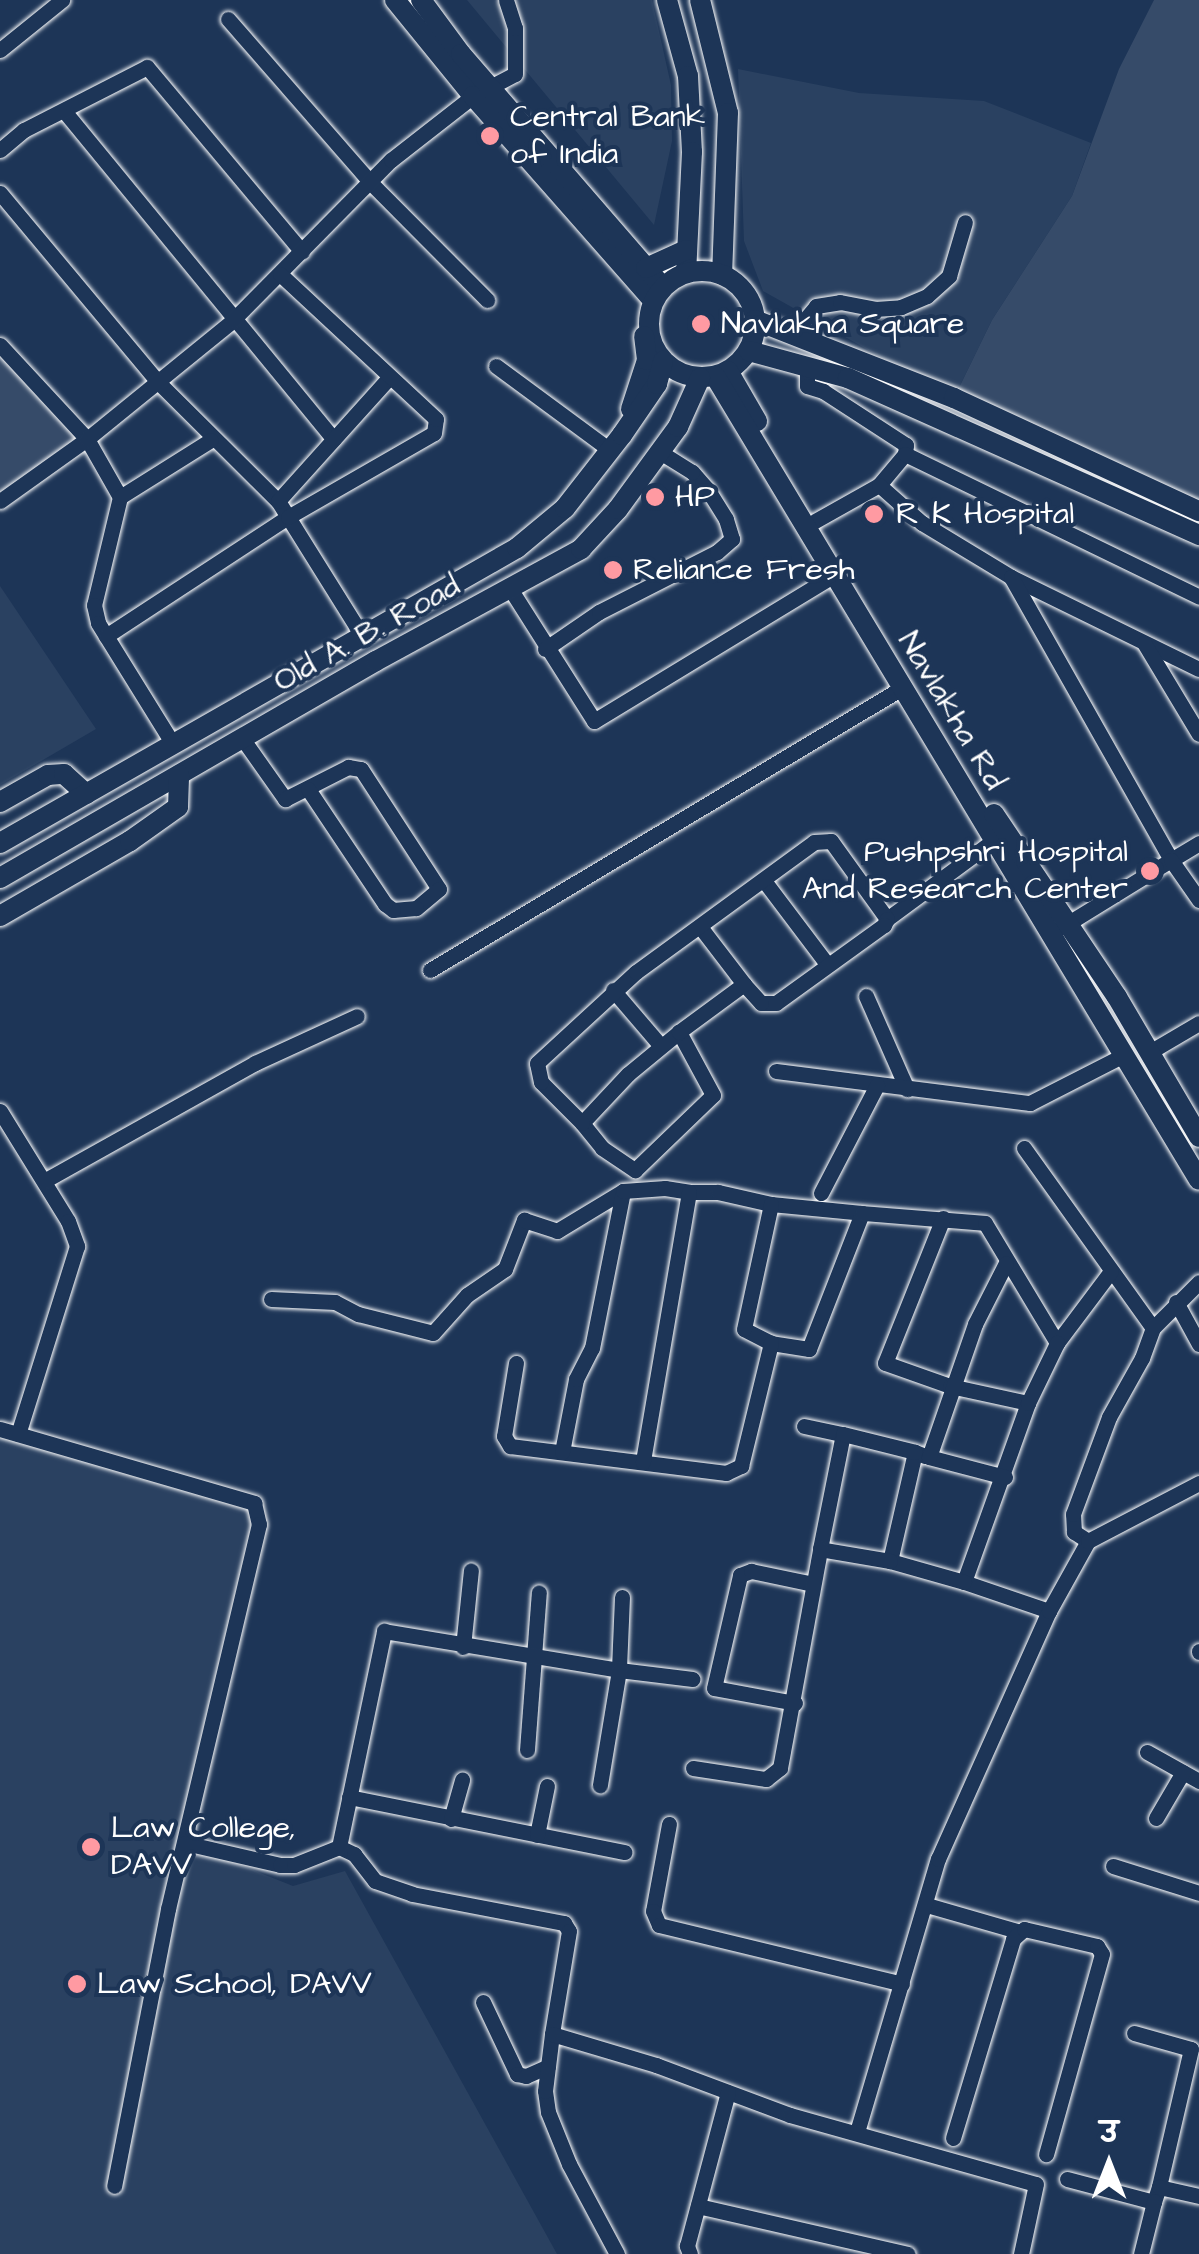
<!DOCTYPE html>
<meta charset="utf-8">
<style>
body{margin:0}
#map{position:relative;width:1199px;height:2254px;overflow:hidden;background:#1d3557;font-family:"Architects Daughter","Playpen Sans Deva",sans-serif}
div>[style]{position:absolute}
[style*='--x']{left:calc(var(--x)*1px);top:calc(var(--y)*1px);width:calc(var(--w)*1px);rotate:calc(var(--a)*1deg)}
.built>*{inset:0;background:#2a4161}
.green>*{inset:0;background:#364b69}
.roads{filter:drop-shadow(0 0 2px #fff) drop-shadow(0 0 2px #fff)}
.street>*{height:15px;margin:-7.5px;padding:0 7.5px;transform-origin:7.5px;border-radius:7.5px;background:#1d3557}
.secondary>*{height:20px;margin:-10px;padding:0 10px;transform-origin:10px;border-radius:10px;background:#1d3557}
.secondary>.ring{margin:-10px;padding:0;box-sizing:content-box;background:none;border:20px solid #1d3557;border-radius:50%}
.dots>*{width:28px;height:28px;translate:-50% -50%;box-sizing:border-box;border:5px solid #1d3557;border-radius:50%}
span{translate:-50% -50%;white-space:nowrap;text-align:center;line-height:1.15;-webkit-text-stroke:8px #1d3557;paint-order:stroke}
.poi-label{font-size:32px;color:#fff}
.left{translate:0 -50%;text-align:left}
.right{translate:-100% -50%;text-align:right}
.street-label{font-size:32px;color:#fff}
.north{position:absolute;left:1059px;top:2114px;width:100px;height:100px;-webkit-text-stroke:8px #1d3557;paint-order:stroke;rotate:0deg;font-size:28px;font-weight:700;line-height:40px;text-align:center;color:#fff}
.north::after{content:'';display:block;margin:auto;width:35px;height:45px;background:#fff;clip-path:polygon(50% 0,100% 100%,50% 72%,0 100%)}
</style>
<div id="map">
<div class="built">
<i style="clip-path:polygon(467px 0,652px 0,671px 85px,672px 141px,654px 225px)"></i>
<i style="clip-path:polygon(738px 69px,859px 93px,984px 101px,1091px 143px,1072px 196px,992px 320px,954px 398px,763px 291px,744px 241px)"></i>
<i style="clip-path:polygon(0 586px,96px 729px,0 785px)"></i>
<i style="clip-path:polygon(0 1429px,254px 1503px,259px 1524px,185px 1843px,293px 1886px,345px 1871px,557px 2254px,0 2254px)"></i>
</div>
<div class="green">
<i style="clip-path:polygon(1154px 0,1199px 0,1199px 511px,954px 398px,992px 320px,1072px 196px,1119px 69px)"></i>
<i style="clip-path:polygon(0 345px,87px 439px,0 495px)"></i>
</div>
<div class="roads">
<div class="street">
<i style="--x:228;--y:19;--w:218;--a:48.9"></i>
<i style="--x:371;--y:183;--w:165;--a:45.2"></i>
<i style="--x:0;--y:50;--w:80;--a:-38.9"></i>
<i style="--x:65;--y:112;--w:423;--a:50.6"></i>
<i style="--x:0;--y:150;--w:31;--a:-40"></i>
<i style="--x:24;--y:130;--w:138;--a:-27.1"></i>
<i style="--x:147;--y:67;--w:241;--a:50"></i>
<i style="--x:0;--y:193;--w:246;--a:50.1"></i>
<i style="--x:158;--y:382;--w:169;--a:44.8"></i>
<i style="--x:278;--y:501;--w:160;--a:58"></i>
<i style="--x:792;--y:335;--w:38;--a:-50"></i>
<i style="--x:816;--y:306;--w:24;--a:-9"></i>
<i style="--x:840;--y:302;--w:36;--a:11"></i>
<i style="--x:875;--y:309;--w:26;--a:-4"></i>
<i style="--x:901;--y:307;--w:28;--a:-23"></i>
<i style="--x:927;--y:296;--w:30;--a:-42"></i>
<i style="--x:949;--y:276;--w:56;--a:-73.5"></i>
<i style="--x:0;--y:345;--w:128;--a:47.2"></i>
<i style="--x:87;--y:439;--w:67;--a:60.4"></i>
<i style="--x:120;--y:497;--w:111;--a:103.5"></i>
<i style="--x:94;--y:605;--w:18;--a:77"></i>
<i style="--x:98;--y:623;--w:142;--a:58.2"></i>
<i style="--x:496;--y:366;--w:142;--a:36.4"></i>
<i style="--x:807;--y:367;--w:19;--a:90"></i>
<i style="--x:807;--y:386;--w:17;--a:17"></i>
<i style="--x:823;--y:391;--w:99;--a:33"></i>
<i style="--x:906;--y:445;--w:9;--a:96"></i>
<i style="--x:905;--y:454;--w:40;--a:130"></i>
<i style="--x:905;--y:454;--w:327;--a:25.9"></i>
<i style="--x:120;--y:497;--w:107;--a:-32.1"></i>
<i style="--x:0;--y:501;--w:107;--a:-35.5"></i>
<i style="--x:87;--y:439;--w:187;--a:-39.1"></i>
<i style="--x:232;--y:321;--w:226;--a:-45.4"></i>
<i style="--x:391;--y:160;--w:104;--a:-38"></i>
<i style="--x:473;--y:96;--w:47;--a:-27.6"></i>
<i style="--x:515;--y:74;--w:46;--a:-90"></i>
<i style="--x:515;--y:28;--w:29;--a:-108"></i>
<i style="--x:278;--y:501;--w:164;--a:-48"></i>
<i style="--x:815;--y:521;--w:73;--a:-29.4"></i>
<i style="--x:879;--y:485;--w:57;--a:41.5"></i>
<i style="--x:922;--y:523;--w:104;--a:31.2"></i>
<i style="--x:1011;--y:577;--w:209;--a:26.1"></i>
<i style="--x:1011;--y:577;--w:325;--a:60.5"></i>
<i style="--x:1171;--y:860;--w:33;--a:-31"></i>
<i style="--x:511;--y:590;--w:155;--a:57.6"></i>
<i style="--x:594;--y:721;--w:281;--a:-31.3"></i>
<i style="--x:106;--y:636;--w:217;--a:-33.2"></i>
<i style="--x:288;--y:517;--w:168;--a:-29.9"></i>
<i style="--x:434;--y:433;--w:14;--a:-82"></i>
<i style="--x:436;--y:419;--w:213;--a:-137.1"></i>
<i style="--x:1144;--y:643;--w:106;--a:58.9"></i>
<i style="--x:545;--y:649;--w:65;--a:-34.4"></i>
<i style="--x:599;--y:612;--w:132;--a:-27"></i>
<i style="--x:717;--y:552;--w:20;--a:-41"></i>
<i style="--x:732;--y:539;--w:21;--a:-107"></i>
<i style="--x:726;--y:519;--w:36;--a:-122"></i>
<i style="--x:707;--y:489;--w:23;--a:-131"></i>
<i style="--x:692;--y:472;--w:38;--a:-148"></i>
<i style="--x:242;--y:738;--w:75;--a:54.8"></i>
<i style="--x:285;--y:799;--w:71;--a:-26.9"></i>
<i style="--x:348;--y:767;--w:13;--a:9"></i>
<i style="--x:361;--y:769;--w:143;--a:57"></i>
<i style="--x:439;--y:889;--w:30;--a:140"></i>
<i style="--x:416;--y:908;--w:23;--a:175"></i>
<i style="--x:393;--y:910;--w:10;--a:-143"></i>
<i style="--x:385;--y:904;--w:138;--a:-123.8"></i>
<i style="--x:765;--y:882;--w:103;--a:52.9"></i>
<i style="--x:887;--y:919;--w:133;--a:-36.4"></i>
<i style="--x:1062;--y:927;--w:128;--a:-31.6"></i>
<i style="--x:1171;--y:860;--w:49;--a:55"></i>
<i style="--x:701;--y:928;--w:71;--a:52.5"></i>
<i style="--x:430;--y:970;--w:550;--a:-30.86"></i>
<i style="--x:613;--y:990;--w:72;--a:49.5"></i>
<i style="--x:866;--y:996;--w:102;--a:66.2"></i>
<i style="--x:1148;--y:1053;--w:59;--a:-30.5"></i>
<i style="--x:776;--y:1071;--w:256;--a:7.2"></i>
<i style="--x:1030;--y:1103;--w:103;--a:-27.1"></i>
<i style="--x:0;--y:1111;--w:129;--a:58.3"></i>
<i style="--x:68;--y:1221;--w:27;--a:70"></i>
<i style="--x:77;--y:1246;--w:197;--a:107.4"></i>
<i style="--x:582;--y:1123;--w:32;--a:51"></i>
<i style="--x:602;--y:1148;--w:40;--a:34"></i>
<i style="--x:635;--y:1170;--w:108;--a:-43.9"></i>
<i style="--x:713;--y:1095;--w:72;--a:-118.4"></i>
<i style="--x:679;--y:1032;--w:66;--a:140.5"></i>
<i style="--x:628;--y:1074;--w:67;--a:133.2"></i>
<i style="--x:582;--y:1123;--w:58;--a:-135"></i>
<i style="--x:541;--y:1082;--w:19;--a:-102"></i>
<i style="--x:537;--y:1063;--w:134;--a:-42.6"></i>
<i style="--x:636;--y:972;--w:220;--a:-36.1"></i>
<i style="--x:814;--y:842;--w:17;--a:-3"></i>
<i style="--x:831;--y:841;--w:96;--a:54.3"></i>
<i style="--x:887;--y:919;--w:7;--a:117"></i>
<i style="--x:884;--y:925;--w:133;--a:144.2"></i>
<i style="--x:776;--y:1003;--w:15;--a:180"></i>
<i style="--x:761;--y:1003;--w:25;--a:-132"></i>
<i style="--x:744;--y:984;--w:81;--a:143.6"></i>
<i style="--x:1024;--y:1148;--w:221;--a:54.4"></i>
<i style="--x:44;--y:1181;--w:242;--a:-29.2"></i>
<i style="--x:255;--y:1063;--w:112;--a:-24.7"></i>
<i style="--x:689;--y:1192;--w:29;--a:0"></i>
<i style="--x:718;--y:1192;--w:54;--a:12.8"></i>
<i style="--x:821;--y:1193;--w:122;--a:-62.6"></i>
<i style="--x:771;--y:1204;--w:91;--a:5.6"></i>
<i style="--x:862;--y:1213;--w:146;--a:111.3"></i>
<i style="--x:809;--y:1349;--w:38;--a:-171"></i>
<i style="--x:771;--y:1343;--w:30;--a:-153"></i>
<i style="--x:744;--y:1329;--w:128;--a:-77.8"></i>
<i style="--x:862;--y:1213;--w:123;--a:4.6"></i>
<i style="--x:985;--y:1223;--w:140;--a:59"></i>
<i style="--x:1057;--y:1343;--w:90;--a:-53.1"></i>
<i style="--x:943;--y:1218;--w:156;--a:111.8"></i>
<i style="--x:885;--y:1363;--w:69;--a:19.5"></i>
<i style="--x:950;--y:1386;--w:80;--a:12.3"></i>
<i style="--x:1028;--y:1403;--w:190;--a:109.7"></i>
<i style="--x:964;--y:1582;--w:90;--a:18.8"></i>
<i style="--x:271;--y:1299;--w:64;--a:2.7"></i>
<i style="--x:335;--y:1302;--w:26;--a:28"></i>
<i style="--x:358;--y:1314;--w:77;--a:14.2"></i>
<i style="--x:433;--y:1333;--w:51;--a:-48.2"></i>
<i style="--x:467;--y:1295;--w:46;--a:-34.4"></i>
<i style="--x:505;--y:1269;--w:53;--a:-68.8"></i>
<i style="--x:524;--y:1220;--w:35;--a:18"></i>
<i style="--x:557;--y:1231;--w:77;--a:-31.2"></i>
<i style="--x:1176;--y:1302;--w:48;--a:61.3"></i>
<i style="--x:516;--y:1363;--w:74;--a:99.3"></i>
<i style="--x:504;--y:1436;--w:12;--a:59"></i>
<i style="--x:510;--y:1446;--w:218;--a:7.1"></i>
<i style="--x:726;--y:1473;--w:17;--a:-25"></i>
<i style="--x:741;--y:1466;--w:127;--a:-76.3"></i>
<i style="--x:1028;--y:1403;--w:67;--a:-64.2"></i>
<i style="--x:804;--y:1426;--w:40;--a:12"></i>
<i style="--x:0;--y:1429;--w:265;--a:16.2"></i>
<i style="--x:254;--y:1503;--w:22;--a:77"></i>
<i style="--x:259;--y:1524;--w:396;--a:103.3"></i>
<i style="--x:168;--y:1909;--w:282;--a:101"></i>
<i style="--x:562;--y:1452;--w:74;--a:-79.1"></i>
<i style="--x:576;--y:1379;--w:35;--a:-63"></i>
<i style="--x:592;--y:1348;--w:160;--a:-78.8"></i>
<i style="--x:623;--y:1191;--w:42;--a:-4.1"></i>
<i style="--x:665;--y:1188;--w:24;--a:9"></i>
<i style="--x:689;--y:1192;--w:274;--a:99.7"></i>
<i style="--x:925;--y:1456;--w:11;--a:-158"></i>
<i style="--x:915;--y:1452;--w:112;--a:102.9"></i>
<i style="--x:890;--y:1561;--w:77;--a:15.8"></i>
<i style="--x:1005;--y:1477;--w:79;--a:-165.3"></i>
<i style="--x:929;--y:1457;--w:141;--a:-70.9"></i>
<i style="--x:975;--y:1324;--w:68;--a:-63.1"></i>
<i style="--x:1088;--y:1541;--w:17;--a:-147"></i>
<i style="--x:1074;--y:1532;--w:18;--a:-93"></i>
<i style="--x:1073;--y:1514;--w:103;--a:-69.6"></i>
<i style="--x:1109;--y:1417;--w:68;--a:-60.8"></i>
<i style="--x:1142;--y:1358;--w:32;--a:-70"></i>
<i style="--x:1153;--y:1328;--w:65;--a:-45"></i>
<i style="--x:890;--y:1561;--w:71;--a:-170.3"></i>
<i style="--x:820;--y:1549;--w:117;--a:-78.7"></i>
<i style="--x:843;--y:1434;--w:74;--a:14"></i>
<i style="--x:622;--y:1597;--w:73;--a:92.4"></i>
<i style="--x:619;--y:1670;--w:74;--a:7"></i>
<i style="--x:463;--y:1647;--w:77;--a:-84.1"></i>
<i style="--x:1199;--y:1651;--w:1;--a:90"></i>
<i style="--x:795;--y:1703;--w:82;--a:-169.5"></i>
<i style="--x:714;--y:1688;--w:116;--a:-77"></i>
<i style="--x:740;--y:1575;--w:12;--a:-20"></i>
<i style="--x:751;--y:1571;--w:63;--a:11.8"></i>
<i style="--x:527;--y:1750;--w:158;--a:-85.7"></i>
<i style="--x:1147;--y:1752;--w:60;--a:29.1"></i>
<i style="--x:693;--y:1768;--w:74;--a:8.6"></i>
<i style="--x:766;--y:1779;--w:18;--a:-38"></i>
<i style="--x:780;--y:1768;--w:223;--a:-79.6"></i>
<i style="--x:349;--y:1797;--w:281;--a:11.3"></i>
<i style="--x:1156;--y:1818;--w:53;--a:-59.6"></i>
<i style="--x:451;--y:1819;--w:41;--a:-74.2"></i>
<i style="--x:669;--y:1824;--w:88;--a:100.4"></i>
<i style="--x:653;--y:1911;--w:15;--a:67"></i>
<i style="--x:659;--y:1925;--w:250;--a:13.6"></i>
<i style="--x:537;--y:1835;--w:50;--a:-78.5"></i>
<i style="--x:185;--y:1843;--w:98;--a:13"></i>
<i style="--x:280;--y:1865;--w:14;--a:0"></i>
<i style="--x:294;--y:1865;--w:48;--a:-21.8"></i>
<i style="--x:339;--y:1847;--w:17;--a:25"></i>
<i style="--x:354;--y:1854;--w:34;--a:52"></i>
<i style="--x:375;--y:1881;--w:39;--a:19"></i>
<i style="--x:412;--y:1894;--w:155;--a:10.8"></i>
<i style="--x:564;--y:1923;--w:9;--a:58"></i>
<i style="--x:569;--y:1931;--w:104;--a:99.4"></i>
<i style="--x:339;--y:1847;--w:221;--a:-78.2"></i>
<i style="--x:384;--y:1631;--w:238;--a:9.4"></i>
<i style="--x:619;--y:1670;--w:117;--a:99.4"></i>
<i style="--x:1113;--y:1866;--w:90;--a:17.4"></i>
<i style="--x:927;--y:1905;--w:94;--a:16.1"></i>
<i style="--x:483;--y:2002;--w:80;--a:64.7"></i>
<i style="--x:517;--y:2074;--w:9;--a:13"></i>
<i style="--x:526;--y:2076;--w:24;--a:-24"></i>
<i style="--x:1134;--y:2033;--w:59;--a:15.7"></i>
<i style="--x:1191;--y:2049;--w:142;--a:103.1"></i>
<i style="--x:857;--y:2132;--w:285;--a:-73.5"></i>
<i style="--x:938;--y:1859;--w:272;--a:-65.9"></i>
<i style="--x:1049;--y:1611;--w:80;--a:-60.9"></i>
<i style="--x:1088;--y:1541;--w:125;--a:-27.6"></i>
<i style="--x:953;--y:2138;--w:208;--a:-73.2"></i>
<i style="--x:1013;--y:1939;--w:15;--a:-42"></i>
<i style="--x:1024;--y:1929;--w:75;--a:13.1"></i>
<i style="--x:1097;--y:1946;--w:9;--a:58"></i>
<i style="--x:1102;--y:1954;--w:208;--a:105.6"></i>
<i style="--x:1067;--y:2179;--w:90;--a:14.8"></i>
<i style="--x:1154;--y:2202;--w:16;--a:-72"></i>
<i style="--x:1159;--y:2187;--w:41;--a:12.7"></i>
<i style="--x:698;--y:2206;--w:215;--a:12.9"></i>
<i style="--x:617;--y:2254;--w:102;--a:-118.1"></i>
<i style="--x:569;--y:2164;--w:56;--a:-112"></i>
<i style="--x:548;--y:2112;--w:21;--a:-98"></i>
<i style="--x:545;--y:2091;--w:57;--a:-83"></i>
<i style="--x:552;--y:2034;--w:109;--a:16.6"></i>
<i style="--x:656;--y:2065;--w:143;--a:20.5"></i>
<i style="--x:790;--y:2115;--w:255;--a:15.7"></i>
<i style="--x:1036;--y:2184;--w:72;--a:102.1"></i>
<i style="--x:690;--y:2254;--w:9;--a:-111"></i>
<i style="--x:687;--y:2246;--w:159;--a:-75.1"></i>
<i style="--x:1141;--y:2254;--w:54;--a:-76"></i>
</div>
<div class="secondary">
<i style="--x:395;--y:0;--w:124;--a:50.9"></i>
<i style="--x:473;--y:96;--w:273;--a:48.6"></i>
<i style="--x:421;--y:0;--w:67;--a:53.5"></i>
<i style="--x:461;--y:54;--w:308;--a:49.1"></i>
<i style="--x:667;--y:0;--w:79;--a:74.6"></i>
<i style="--x:688;--y:76;--w:76;--a:87"></i>
<i style="--x:692;--y:152;--w:121;--a:92.8"></i>
<i style="--x:700;--y:0;--w:116;--a:76.1"></i>
<i style="--x:728;--y:113;--w:162;--a:92.1"></i>
<i style="--x:646;--y:268;--w:44;--a:-24.2"></i>
<i class="ring" style="left:649px;top:271px;width:86px;height:86px"></i>
<i style="--x:755;--y:320;--w:214;--a:21.4"></i>
<i style="--x:954;--y:398;--w:270;--a:24.8"></i>
<i style="--x:749;--y:351;--w:103;--a:15.3"></i>
<i style="--x:848;--y:378;--w:385;--a:24.1"></i>
<i style="--x:728;--y:371;--w:58;--a:59.9"></i>
<i style="--x:715;--y:376;--w:938;--a:58.95"></i>
<i style="--x:631;--y:409;--w:52;--a:-71.9"></i>
<i style="--x:647;--y:360;--w:24;--a:-97"></i>
<i style="--x:0;--y:802;--w:55;--a:-29.4"></i>
<i style="--x:48;--y:775;--w:16;--a:-4"></i>
<i style="--x:64;--y:774;--w:30;--a:42"></i>
<i style="--x:994;--y:814;--w:220;--a:56.1"></i>
<i style="--x:1117;--y:997;--w:162;--a:59.6"></i>
<i style="--x:0;--y:843;--w:595;--a:-29.71"></i>
<i style="--x:517;--y:548;--w:62;--a:-39.8"></i>
<i style="--x:565;--y:508;--w:93;--a:-52"></i>
<i style="--x:622;--y:435;--w:62;--a:-55.5"></i>
<i style="--x:657;--y:384;--w:24;--a:-75"></i>
<i style="--x:0;--y:878;--w:434;--a:-30"></i>
<i style="--x:376;--y:661;--w:234;--a:-28.6"></i>
<i style="--x:581;--y:549;--w:54;--a:-47.2"></i>
<i style="--x:618;--y:509;--w:102;--a:-53.8"></i>
<i style="--x:678;--y:427;--w:54;--a:-65.8"></i>
<i style="--x:0;--y:916;--w:150;--a:-30"></i>
<i style="--x:130;--y:841;--w:59;--a:-35.3"></i>
<i style="--x:178;--y:807;--w:32;--a:-88"></i>
</div>
</div>
<div class="dots">
<i style="left:490px;top:136px;background:#ff9aa2"></i>
<i style="left:701px;top:324px;background:#ff9aa2"></i>
<i style="left:655px;top:497px;background:#ff9aa2"></i>
<i style="left:874px;top:514px;background:#ff9aa2"></i>
<i style="left:613px;top:570px;background:#ff9aa2"></i>
<i style="left:1150px;top:871px;background:#ff9aa2"></i>
<i style="left:91px;top:1847px;background:#ff9aa2"></i>
<i style="left:77px;top:1984px;background:#ff9aa2"></i>
</div>
<div class="poi-label">
<span class="left" style="left:510px;top:136px">Central Bank<br>of India</span>
<span class="left" style="left:721px;top:324px">Navlakha Square</span>
<span class="left" style="left:675px;top:497px">HP</span>
<span class="left" style="left:896px;top:514px">R K Hospital</span>
<span class="left" style="left:633px;top:570px">Reliance Fresh</span>
<span class="right" style="left:1128px;top:871px">Pushpshri Hospital<br>And Research Center</span>
<span class="left" style="left:111px;top:1847px">Law College,<br>DAVV</span>
<span class="left" style="left:97px;top:1984px">Law School, DAVV</span>
</div>
<div class="street-label">
<span style="left:367px;top:634px;rotate:-29deg">Old A. B. Road</span>
<span style="left:951px;top:711px;rotate:59deg">Navlakha Rd</span>
</div>
<div class="north">उ</div>
</div>
